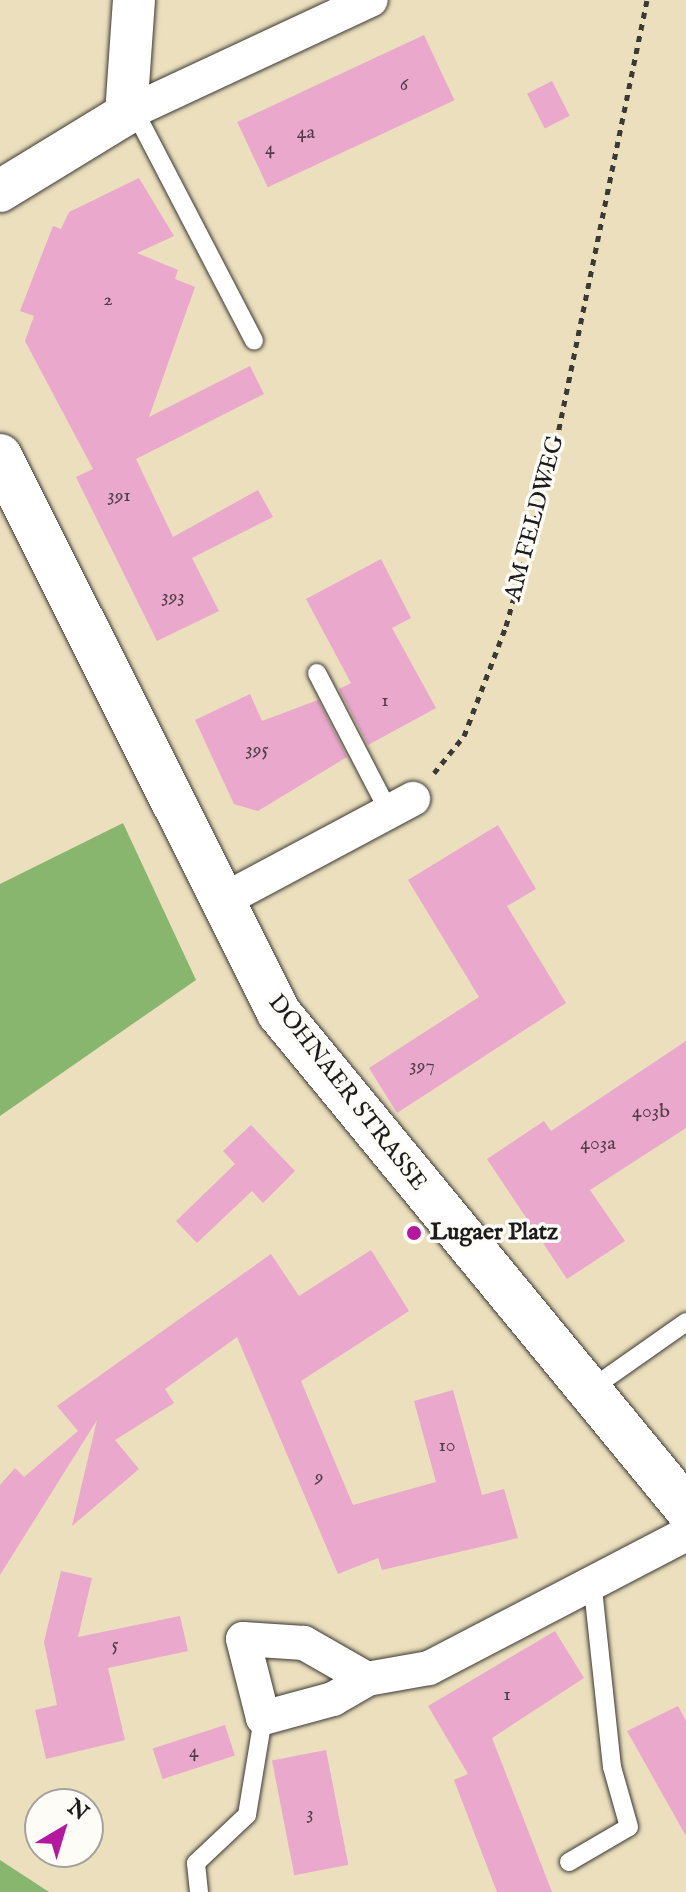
<!DOCTYPE html>
<style>
body{margin:0}
#map{position:relative;width:686px;height:1892px;overflow:hidden;background:#ebdfbd;font-family:"IM FELL English",serif}
div>[style]{position:absolute}
[style*='--x']{left:calc(var(--x)*1px);top:calc(var(--y)*1px);width:calc(var(--w)*1px);rotate:calc(var(--a)*1deg)}
.forest>*{inset:0;background:#89b66e}
.building>*{inset:0;background:#eaa8cd;transform-origin:0 0}
.path>*{height:5px;margin-top:-2.5px;transform-origin:0;background:repeating-linear-gradient(90deg,#3b3934 0 6px,transparent 0 12px)}
.roads{filter:drop-shadow(0 0 2px #3b3934) drop-shadow(0 0 2px #3b3934)}
.service>*{height:18px;margin:-9px;padding:0 9px;transform-origin:9px;border-radius:9px;background:#fff}
.minor>*{height:34px;margin:-17px;padding:0 17px;transform-origin:17px;border-radius:17px;background:#fff}
.tertiary>*{height:42px;margin:-21px;padding:0 21px;transform-origin:21px;border-radius:21px;background:#fff}
.secondary>*{height:44px;margin:-22px;padding:0 22px;transform-origin:22px;border-radius:22px;background:#fff}
.dots>*{width:22px;height:22px;translate:-50% -50%;box-sizing:border-box;border:4px solid #fdfcf7;border-radius:50%}
span{translate:-50% -50%;white-space:nowrap;text-align:center;line-height:1.15;-webkit-text-stroke:7px #fdfcf7;paint-order:stroke}
.number-label{font-size:20px;color:#503f48}
.number-label span{-webkit-text-stroke-width:0}
.street-label{font-size:24px;color:#1c1c1c}
.poi-label{font-size:24px;color:#1c1c1c;font-weight:700}
.left{translate:0 -50%;text-align:left}
.north{position:absolute;left:24px;top:1788px;width:80px;height:80px;box-sizing:border-box;background:#fdfcf7;border:2px solid #a3a29f;border-radius:50%;rotate:38deg;font-size:22px;font-weight:700;line-height:32px;text-align:center;color:#1c1c1c}
.north::after{content:'';display:block;margin:auto;width:28px;height:36px;background:#b5179e;clip-path:polygon(50% 0,100% 100%,50% 72%,0 100%)}
</style>
<div id="map">
<div class="forest">
<i style="clip-path:polygon(123px 823px,196px 980px,0 1116px,0 884px)"></i>
<i style="clip-path:polygon(0 1860px,49px 1892px,0 1892px)"></i>
</div>
<div class="building">
<i style="left:424px;top:35px;width:72px;height:206px;rotate:65deg"></i>
<i style="left:552px;top:81px;width:39px;height:28px;rotate:63deg"></i>
<i style="clip-path:polygon(139px 178px,174px 236px,137px 253px,178px 270px,175px 279px,195px 287px,149px 417px,250px 366px,264px 394px,136px 459px,173px 537px,258px 490px,273px 517px,192px 558px,219px 611px,157px 641px,76px 477px,93px 469px,25px 341px,34px 316px,20px 311px,53px 226px,61px 229px,69px 212px)"></i>
<i style="clip-path:polygon(381px 559px,411px 618px,392px 628px,436px 708px,368px 745px,339px 689px,351px 683px,306px 599px)"></i>
<i style="clip-path:polygon(250px 694px,262px 721px,318px 700px,347px 757px,258px 811px,234px 804px,195px 720px)"></i>
<i style="clip-path:polygon(498px 825px,536px 889px,507px 906px,566px 1003px,397px 1113px,369px 1068px,479px 997px,408px 880px)"></i>
<i style="clip-path:polygon(686px 1041px,686px 1128px,590px 1190px,625px 1241px,567px 1279px,487px 1159px,544px 1121px,551px 1131px)"></i>
<i style="clip-path:polygon(251px 1125px,295px 1171px,263px 1203px,252px 1191px,197px 1243px,176px 1221px,235px 1164px,223px 1151px)"></i>
<i style="clip-path:polygon(371px 1250px,409px 1311px,301px 1381px,353px 1505px,436px 1482px,414px 1401px,453px 1390px,482px 1495px,504px 1489px,518px 1538px,382px 1570px,378px 1558px,338px 1574px,237px 1337px,165px 1389px,174px 1403px,115px 1440px,139px 1469px,72px 1526px,97px 1420px,0 1575px,0 1485px,15px 1468px,24px 1477px,78px 1431px,57px 1406px,271px 1254px,299px 1296px)"></i>
<i style="clip-path:polygon(61px 1571px,92px 1578px,78px 1637px,180px 1616px,188px 1651px,108px 1668px,125px 1740px,46px 1759px,35px 1710px,57px 1705px,44px 1642px)"></i>
<i style="clip-path:polygon(555px 1631px,584px 1678px,492px 1738px,552px 1892px,497px 1892px,454px 1780px,468px 1774px,428px 1706px)"></i>
<i style="clip-path:polygon(678px 1706px,686px 1721px,686px 1836px,627px 1731px)"></i>
<i style="left:225px;top:1725px;width:32px;height:76px;rotate:72deg"></i>
<i style="left:326px;top:1750px;width:117px;height:55px;rotate:79deg"></i>
</div>
<div class="path">
<i style="--x:434;--y:773;--w:48;--a:-51"></i>
<i style="--x:464;--y:736;--w:118;--a:-69.1"></i>
<i style="--x:506;--y:626;--w:180;--a:-74.5"></i>
<i style="--x:554;--y:453;--w:462;--a:-78.4"></i>
</div>
<div class="roads">
<div class="service">
<i style="--x:134;--y:110;--w:260;--a:62.5"></i>
<i style="--x:317;--y:673;--w:157;--a:62.6"></i>
<i style="--x:588;--y:1391;--w:120;--a:-35.1"></i>
<i style="--x:569;--y:1862;--w:69;--a:-30.3"></i>
<i style="--x:629;--y:1827;--w:62;--a:-105.8"></i>
<i style="--x:612;--y:1767;--w:189;--a:-96.1"></i>
<i style="--x:199;--y:1892;--w:29;--a:-96"></i>
<i style="--x:196;--y:1863;--w:70;--a:-43.3"></i>
<i style="--x:247;--y:1815;--w:98;--a:-80.6"></i>
</div>
<div class="minor">
<i style="--x:126;--y:114;--w:270;--a:-25"></i>
<i style="--x:220;--y:902;--w:219;--a:-28.1"></i>
<i style="--x:367;--y:1679;--w:73;--a:-150.3"></i>
<i style="--x:304;--y:1643;--w:61;--a:-176.2"></i>
<i style="--x:243;--y:1639;--w:81;--a:75.8"></i>
<i style="--x:263;--y:1718;--w:73;--a:-15.2"></i>
<i style="--x:333;--y:1699;--w:39;--a:-30"></i>
<i style="--x:367;--y:1679;--w:63;--a:-10.1"></i>
<i style="--x:429;--y:1668;--w:290;--a:-27.5"></i>
</div>
<div class="tertiary">
<i style="--x:0;--y:191;--w:148;--a:-31.4"></i>
<i style="--x:126;--y:114;--w:114;--a:-86"></i>
</div>
<div class="secondary">
<i style="--x:0;--y:456;--w:623;--a:63.39"></i>
<i style="--x:279;--y:1013;--w:641;--a:50.57"></i>
</div>
</div>
<div class="dots">
<i style="left:414px;top:1233px;background:#b5179e"></i>
</div>
<div class="number-label">
<span style="left:404px;top:84px">6</span>
<span style="left:306px;top:132px">4a</span>
<span style="left:270px;top:148px">4</span>
<span style="left:108px;top:299px">2</span>
<span style="left:119px;top:495px">391</span>
<span style="left:173px;top:596px">393</span>
<span style="left:385px;top:700px">1</span>
<span style="left:257px;top:749px">395</span>
<span style="left:422px;top:1065px">397</span>
<span style="left:651px;top:1111px">403b</span>
<span style="left:598px;top:1143px">403a</span>
<span style="left:447px;top:1445px">10</span>
<span style="left:319px;top:1476px">9</span>
<span style="left:115px;top:1644px">5</span>
<span style="left:507px;top:1694px">1</span>
<span style="left:194px;top:1751px">4</span>
<span style="left:310px;top:1813px">3</span>
</div>
<div class="street-label">
<span style="left:535px;top:518px;rotate:-75deg">AM FELDWEG</span>
<span style="left:347px;top:1093px;rotate:52deg">DOHNAER STRASSE</span>
</div>
<div class="poi-label">
<span class="left" style="left:430px;top:1233px">Lugaer Platz</span>
</div>
<div class="north">N</div>
</div>
